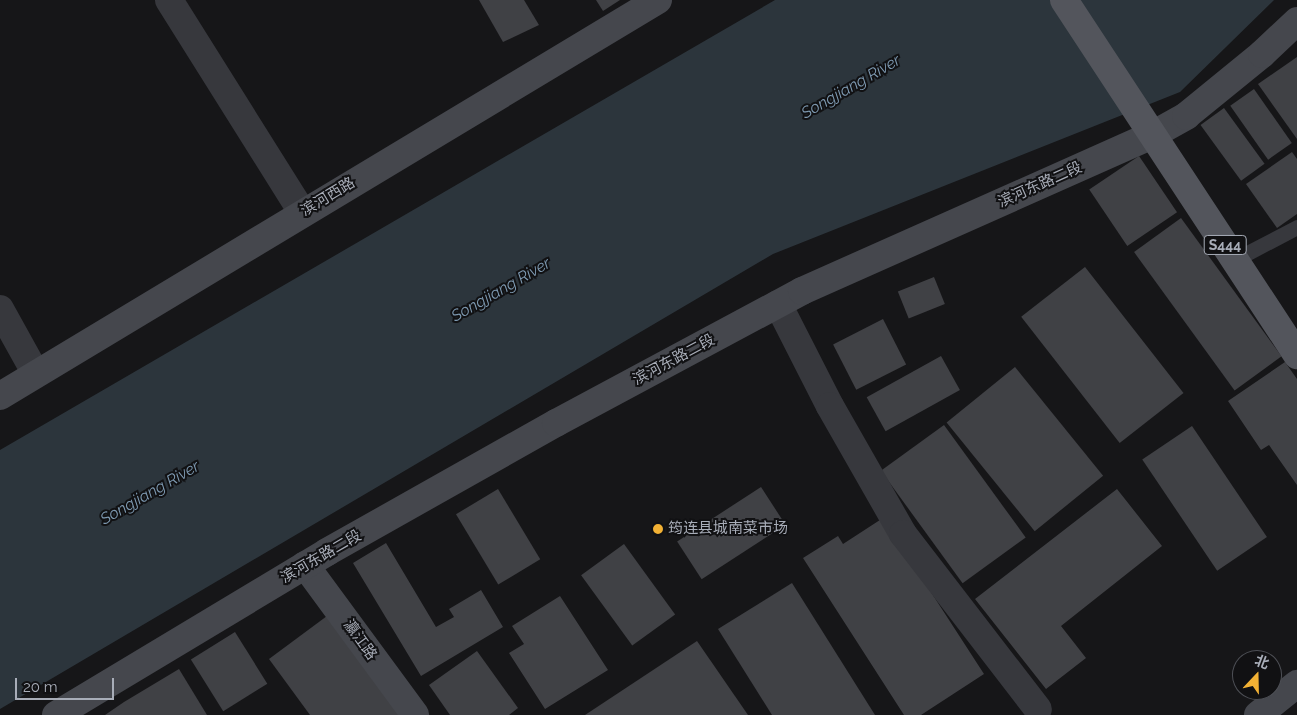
<!DOCTYPE html>
<meta charset="utf-8">
<style>
body{margin:0}
#map{position:relative;width:1297px;height:715px;overflow:hidden;background:#161618;font-family:Raleway,"Noto Sans SC",sans-serif}
div>[style]{position:absolute}
[style*='--x']{left:calc(var(--x)*1px);top:calc(var(--y)*1px);width:calc(var(--w)*1px);rotate:calc(var(--a)*1deg)}
.water>*{inset:0;background:#2c353c}
.building>*{inset:0;background:#404145;transform-origin:0 0}
.lane>*{height:15px;margin:-7.5px;padding:0 7.5px;transform-origin:7.5px;border-radius:7.5px;background:#37383d}
.street>*{height:28px;margin:-14px;padding:0 14px;transform-origin:14px;border-radius:14px;background:#37383d}
.secondary>*{height:28px;margin:-14px;padding:0 14px;transform-origin:14px;border-radius:14px;background:#45474d}
.primary>*{height:28px;margin:-14px;padding:0 14px;transform-origin:14px;border-radius:14px;background:#53555c}
.dots>*{width:14px;height:14px;translate:-50% -50%;box-sizing:border-box;border:2px solid #111113;border-radius:50%}
span{translate:-50% -50%;white-space:nowrap;text-align:center;line-height:1.15;-webkit-text-stroke:4px #111113;paint-order:stroke}
.shield-label span{padding:1px 4px;background:#111113;border:1px solid;border-radius:4px;-webkit-text-stroke-width:0}
.shield-label{font-size:14px;color:#a8adb8;font-weight:700}
.street-label{font-size:15px;color:#a8adb8}
.poi-label{font-size:15px;color:#a8adb8}
.left{translate:0 -50%;text-align:left}
.water-label{font-size:16px;color:#7f9bb3;font-style:italic}
.north{position:absolute;left:1232px;top:650px;width:50px;height:50px;box-sizing:border-box;background:#111113;border:1px solid #4d4f55;border-radius:50%;rotate:21deg;font-size:14px;font-weight:700;line-height:20px;text-align:center;color:#a8adb8}
.north::after{content:'';display:block;margin:auto;width:18px;height:22px;background:#f2b134;clip-path:polygon(50% 0,100% 100%,50% 72%,0 100%)}
.scale{position:absolute;left:15px;top:678px;width:99px;height:22px;box-sizing:border-box;border:2px solid #a8adb8;border-top:0;padding-left:6px;font-size:15px;line-height:18px;white-space:nowrap;color:#a8adb8;-webkit-text-stroke:4px #111113;paint-order:stroke}
</style>
<div id="map">
<div class="water">
<i style="clip-path:polygon(775px 0,1274px 0,1180px 92px,773px 254px,0 709px,0 450px)"></i>
</div>
<div class="building">
<i style="clip-path:polygon(479px 0,524px 0,539px 25px,503px 42px)"></i>
<i style="clip-path:polygon(596px 0,620px 0,603px 11px)"></i>
<i style="clip-path:polygon(1297px 57px,1297px 139px,1258px 84px)"></i>
<i style="left:1254px;top:89px;width:66px;height:29px;rotate:55deg"></i>
<i style="left:1224px;top:108px;width:69px;height:29px;rotate:54deg"></i>
<i style="clip-path:polygon(1292px 152px,1297px 159px,1297px 214px,1277px 228px,1246px 184px)"></i>
<i style="left:1139px;top:156px;width:68px;height:60px;rotate:56deg"></i>
<i style="left:1181px;top:218px;width:171px;height:58px;rotate:54deg"></i>
<i style="left:1085px;top:267px;width:160px;height:81px;rotate:52deg"></i>
<i style="left:934px;top:277px;width:29px;height:39px;rotate:68deg"></i>
<i style="left:883px;top:319px;width:51px;height:56px;rotate:63deg"></i>
<i style="left:941px;top:356px;width:39px;height:85px;rotate:61deg"></i>
<i style="clip-path:polygon(1285px 362px,1297px 379px,1297px 485px,1269px 445px,1261px 450px,1228px 401px)"></i>
<i style="left:1015px;top:367px;width:140px;height:88px;rotate:51deg"></i>
<i style="left:944px;top:425px;width:139px;height:78px;rotate:54deg"></i>
<i style="left:1192px;top:426px;width:134px;height:60px;rotate:56deg"></i>
<i style="left:761px;top:487px;width:45px;height:100px;rotate:57deg"></i>
<i style="left:498px;top:489px;width:82px;height:49px;rotate:59deg"></i>
<i style="clip-path:polygon(1117px 489px,1162px 546px,1061px 626px,1086px 658px,1046px 689px,975px 599px)"></i>
<i style="clip-path:polygon(883px 518px,984px 674px,921px 715px,904px 715px,803px 558px,838px 536px,843px 544px)"></i>
<i style="clip-path:polygon(386px 543px,436px 627px,454px 617px,449px 609px,481px 590px,503px 627px,421px 676px,353px 563px)"></i>
<i style="left:624px;top:544px;width:87px;height:53px;rotate:54deg"></i>
<i style="clip-path:polygon(792px 583px,875px 715px,772px 715px,718px 629px)"></i>
<i style="clip-path:polygon(560px 596px,608px 670px,545px 709px,509px 653px,524px 644px,512px 626px)"></i>
<i style="clip-path:polygon(327px 616px,400px 715px,310px 715px,269px 659px)"></i>
<i style="left:235px;top:632px;width:61px;height:52px;rotate:58deg"></i>
<i style="clip-path:polygon(697px 641px,748px 715px,585px 715px)"></i>
<i style="clip-path:polygon(477px 651px,518px 708px,509px 715px,450px 715px,429px 685px)"></i>
<i style="clip-path:polygon(179px 669px,207px 715px,105px 715px,124px 702px)"></i>
</div>
<div class="lane">
<i style="--x:1234;--y:260;--w:71;--a:-27.6"></i>
</div>
<div class="street">
<i style="--x:169;--y:0;--w:250;--a:57.9"></i>
<i style="--x:778;--y:304;--w:114;--a:63"></i>
<i style="--x:830;--y:406;--w:147;--a:60.3"></i>
<i style="--x:903;--y:534;--w:221;--a:52.4"></i>
<i style="--x:0;--y:309;--w:74;--a:61"></i>
</div>
<div class="secondary">
<i style="--x:0;--y:396;--w:768;--a:-31.04"></i>
<i style="--x:305;--y:565;--w:186;--a:53.7"></i>
<i style="--x:56;--y:715;--w:316;--a:-31"></i>
<i style="--x:327;--y:552;--w:263;--a:-29.4"></i>
<i style="--x:556;--y:423;--w:279;--a:-28.2"></i>
<i style="--x:802;--y:291;--w:385;--a:-24"></i>
<i style="--x:1154;--y:134;--w:37;--a:-29"></i>
<i style="--x:1186;--y:116;--w:98;--a:-39.2"></i>
<i style="--x:1262;--y:54;--w:48;--a:-43.3"></i>
<i style="--x:1258;--y:715;--w:50;--a:-38.5"></i>
</div>
<div class="primary">
<i style="--x:1064;--y:0;--w:425;--a:56.7"></i>
</div>
<div class="dots">
<i style="left:658px;top:529px;background:#f2b134"></i>
</div>
<div class="shield-label">
<span style="left:1225px;top:245px">S444</span>
</div>
<div class="street-label">
<span style="left:1040px;top:185px;rotate:-24deg">滨河东路二段</span>
<span style="left:328px;top:197px;rotate:-31deg">滨河西路</span>
<span style="left:674px;top:360px;rotate:-28deg">滨河东路二段</span>
<span style="left:321px;top:557px;rotate:-30deg">滨河东路二段</span>
<span style="left:360px;top:640px;rotate:54deg">瀛江路</span>
</div>
<div class="poi-label">
<span class="left" style="left:668px;top:529px">筠连县城南菜市场</span>
</div>
<div class="water-label">
<span style="left:851px;top:87px;rotate:-30deg">Songjiang River</span>
<span style="left:501px;top:290px;rotate:-30deg">Songjiang River</span>
<span style="left:150px;top:493px;rotate:-30deg">Songjiang River</span>
</div>
<div class="north">北</div>
<div class="scale">20 m</div>
</div>
